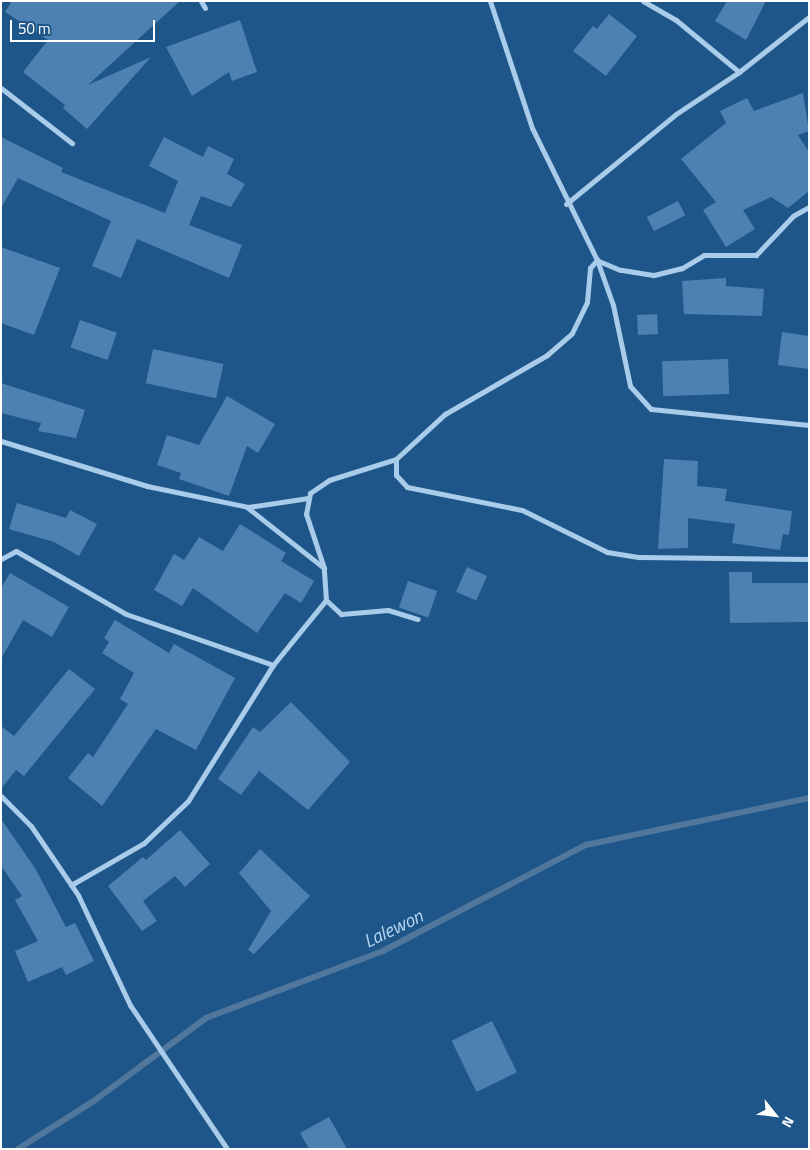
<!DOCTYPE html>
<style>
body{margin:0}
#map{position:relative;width:810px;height:1150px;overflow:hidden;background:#1f5689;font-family:"Titillium Web",sans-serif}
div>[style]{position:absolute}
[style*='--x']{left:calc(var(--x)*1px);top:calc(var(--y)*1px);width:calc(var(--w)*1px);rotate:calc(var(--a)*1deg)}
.stream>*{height:5.5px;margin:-2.75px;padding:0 2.75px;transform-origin:2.75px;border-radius:2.75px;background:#52779c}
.building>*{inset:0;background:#4c81b2;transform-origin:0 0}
.minor>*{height:5px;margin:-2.5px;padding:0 2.5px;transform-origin:2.5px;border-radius:2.5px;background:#aacceb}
span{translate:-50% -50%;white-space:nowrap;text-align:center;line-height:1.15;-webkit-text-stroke:4px #1f5689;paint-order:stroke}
.water-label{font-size:19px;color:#b6d6f2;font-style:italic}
.frame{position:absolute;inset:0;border:2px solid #fff;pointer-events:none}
.north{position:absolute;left:750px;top:1090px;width:50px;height:50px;-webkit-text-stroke:4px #1f5689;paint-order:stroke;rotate:119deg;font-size:14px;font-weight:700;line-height:20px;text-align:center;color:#fff}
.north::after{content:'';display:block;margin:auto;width:18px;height:22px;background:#fff;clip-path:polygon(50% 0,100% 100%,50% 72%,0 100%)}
.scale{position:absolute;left:10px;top:20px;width:145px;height:22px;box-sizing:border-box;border:2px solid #fff;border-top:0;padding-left:6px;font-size:15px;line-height:18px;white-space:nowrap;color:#fff;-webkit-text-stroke:4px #1f5689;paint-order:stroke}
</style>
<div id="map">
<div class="stream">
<i style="--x:18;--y:1149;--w:90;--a:-32.3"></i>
<i style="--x:94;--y:1101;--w:139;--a:-36.5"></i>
<i style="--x:206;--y:1018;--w:189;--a:-20.7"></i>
<i style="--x:383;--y:951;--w:229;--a:-27.6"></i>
<i style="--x:586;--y:845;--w:228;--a:-11.9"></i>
</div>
<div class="building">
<i style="clip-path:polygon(12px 1px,180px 1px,88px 85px,151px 57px,87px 129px,63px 108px,65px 105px,23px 72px,48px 40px,5px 12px)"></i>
<i style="clip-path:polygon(727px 1px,766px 1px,746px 40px,715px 21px)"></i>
<i style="clip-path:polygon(609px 14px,637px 36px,606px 76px,573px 51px,593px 26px,597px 29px)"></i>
<i style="clip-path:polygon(240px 20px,257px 72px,232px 81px,229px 72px,192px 96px,166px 47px)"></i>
<i style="clip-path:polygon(803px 93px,809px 131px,798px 135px,809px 152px,809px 191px,788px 208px,771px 197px,743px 210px,755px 229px,726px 247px,703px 210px,716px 202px,681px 159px,726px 123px,720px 111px,747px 98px,754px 111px)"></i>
<i style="clip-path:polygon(1px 137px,63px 168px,61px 172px,165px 213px,178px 181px,149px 166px,164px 137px,203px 157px,208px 146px,234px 159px,227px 174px,245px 184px,231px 207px,201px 196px,189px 225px,242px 245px,229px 278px,137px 239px,121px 278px,92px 266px,111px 221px,18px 178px,1px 208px)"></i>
<i style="left:678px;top:201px;width:16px;height:35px;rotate:63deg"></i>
<i style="clip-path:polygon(1px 247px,60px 268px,34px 335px,1px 323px)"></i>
<i style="clip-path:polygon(726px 278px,726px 286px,764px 289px,762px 316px,684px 314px,682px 281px)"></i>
<i style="left:657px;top:314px;width:20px;height:20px;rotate:87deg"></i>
<i style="left:80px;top:320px;width:39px;height:29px;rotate:19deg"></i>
<i style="clip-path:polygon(782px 332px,809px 336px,809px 369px,778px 365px)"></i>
<i style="left:153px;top:349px;width:72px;height:35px;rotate:12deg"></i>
<i style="left:728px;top:359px;width:35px;height:66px;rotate:88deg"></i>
<i style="clip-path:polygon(1px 383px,85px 410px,76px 438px,38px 431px,41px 423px,1px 413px)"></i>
<i style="clip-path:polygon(227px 396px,275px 424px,258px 453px,247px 446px,229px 496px,179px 479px,181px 473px,157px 465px,167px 435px,199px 445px)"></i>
<i style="clip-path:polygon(664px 459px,698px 461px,697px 486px,727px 489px,725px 501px,792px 511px,789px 535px,783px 534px,780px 550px,732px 543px,735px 524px,688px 518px,688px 548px,658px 549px)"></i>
<i style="clip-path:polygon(17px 503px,66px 518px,70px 510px,97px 524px,79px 556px,54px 542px,9px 529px)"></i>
<i style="clip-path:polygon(240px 524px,286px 553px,281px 561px,314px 581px,301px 603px,285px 593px,257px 633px,193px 588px,182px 606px,154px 590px,174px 554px,184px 560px,199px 537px,223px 551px)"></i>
<i style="left:467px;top:567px;width:22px;height:27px;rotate:24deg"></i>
<i style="clip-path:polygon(729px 572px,752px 572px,752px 583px,809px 583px,809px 622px,730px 623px)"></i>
<i style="clip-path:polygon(10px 573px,69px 607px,52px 637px,23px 620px,1px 659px,1px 588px)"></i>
<i style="left:408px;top:581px;width:31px;height:28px;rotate:19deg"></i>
<i style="clip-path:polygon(115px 620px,169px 653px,174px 644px,235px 678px,196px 750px,156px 729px,102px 806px,68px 778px,88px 753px,93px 757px,128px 704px,120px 699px,134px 673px,102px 653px,109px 642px,104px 638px)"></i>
<i style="clip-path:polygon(69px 669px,95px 689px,24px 776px,16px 770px,1px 789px,1px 726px,14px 736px)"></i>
<i style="clip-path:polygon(291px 702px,350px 762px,308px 810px,259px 771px,241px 795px,218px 779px,253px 727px,260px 732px)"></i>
<i style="clip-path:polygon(1px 819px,35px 868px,66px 927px,75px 923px,94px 961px,66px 975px,62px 967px,28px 982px,15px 951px,38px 941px,15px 900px,22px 896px,1px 866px)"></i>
<i style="clip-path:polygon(180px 830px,210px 864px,185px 887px,175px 876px,143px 901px,157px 921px,142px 931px,108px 886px,143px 857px,146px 860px)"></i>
<i style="clip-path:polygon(260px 849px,310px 896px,254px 954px,248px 950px,271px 911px,239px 873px)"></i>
<i style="left:492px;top:1021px;width:57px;height:45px;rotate:64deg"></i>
<i style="clip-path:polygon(329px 1117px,347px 1149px,309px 1149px,300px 1133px)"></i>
</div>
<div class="minor">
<i style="--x:201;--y:1;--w:8;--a:60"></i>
<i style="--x:643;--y:1;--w:38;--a:30"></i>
<i style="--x:676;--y:20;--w:82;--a:39.5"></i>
<i style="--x:739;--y:72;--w:89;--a:-38.2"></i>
<i style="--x:1;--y:88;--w:90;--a:37.8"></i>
<i style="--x:566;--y:204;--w:142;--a:-39.3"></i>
<i style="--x:676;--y:114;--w:76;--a:-33.7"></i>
<i style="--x:809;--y:207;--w:18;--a:151"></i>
<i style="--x:793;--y:216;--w:54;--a:133.5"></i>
<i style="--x:756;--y:255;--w:52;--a:180"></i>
<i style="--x:704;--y:255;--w:26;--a:149"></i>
<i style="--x:682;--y:268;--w:30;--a:166"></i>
<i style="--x:653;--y:275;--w:33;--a:-171"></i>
<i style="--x:620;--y:270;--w:25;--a:-157"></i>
<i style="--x:597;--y:260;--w:48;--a:70.4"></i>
<i style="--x:613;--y:305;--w:83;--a:78.1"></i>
<i style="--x:630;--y:386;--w:31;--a:48"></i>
<i style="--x:651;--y:409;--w:159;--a:5.8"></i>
<i style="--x:1;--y:441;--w:153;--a:17.1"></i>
<i style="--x:147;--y:486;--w:103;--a:11.7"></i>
<i style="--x:248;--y:507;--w:61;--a:-8.5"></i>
<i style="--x:396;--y:459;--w:16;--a:90"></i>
<i style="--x:396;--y:475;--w:16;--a:47"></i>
<i style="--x:407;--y:487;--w:117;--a:11.3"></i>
<i style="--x:522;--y:510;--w:95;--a:26.3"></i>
<i style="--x:607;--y:552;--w:33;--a:9"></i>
<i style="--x:640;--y:557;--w:169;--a:0.7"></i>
<i style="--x:248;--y:508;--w:97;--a:38.3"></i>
<i style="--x:1;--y:559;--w:17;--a:-28"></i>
<i style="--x:16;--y:551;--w:127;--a:29.8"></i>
<i style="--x:126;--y:614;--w:156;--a:19.1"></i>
<i style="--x:326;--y:600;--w:32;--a:-94"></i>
<i style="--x:324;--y:568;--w:57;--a:-108.4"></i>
<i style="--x:306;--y:514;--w:21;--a:-79"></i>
<i style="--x:310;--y:493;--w:23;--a:-34"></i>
<i style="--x:329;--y:480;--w:70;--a:-17.4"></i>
<i style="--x:396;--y:459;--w:67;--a:-42.6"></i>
<i style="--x:445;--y:414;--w:118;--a:-30"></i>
<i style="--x:547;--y:355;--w:33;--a:-41"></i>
<i style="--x:572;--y:333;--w:34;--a:-64"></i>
<i style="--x:587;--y:302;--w:34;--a:-85"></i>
<i style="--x:590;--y:268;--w:11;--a:-49"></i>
<i style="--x:597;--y:260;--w:147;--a:-116.2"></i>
<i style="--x:532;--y:128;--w:134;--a:-108.3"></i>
<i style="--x:1;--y:796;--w:42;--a:45"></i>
<i style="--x:31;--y:826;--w:83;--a:55.7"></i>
<i style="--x:78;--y:895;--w:122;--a:64.7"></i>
<i style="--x:130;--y:1005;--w:174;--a:56"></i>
<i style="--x:71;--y:885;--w:84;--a:-29.9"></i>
<i style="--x:144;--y:843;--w:61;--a:-43.7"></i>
<i style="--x:188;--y:801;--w:160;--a:-58"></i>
<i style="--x:273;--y:665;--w:84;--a:-50.8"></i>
<i style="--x:326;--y:600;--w:21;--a:43"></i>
<i style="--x:341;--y:614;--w:47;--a:-4.9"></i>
<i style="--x:388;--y:610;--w:31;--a:17"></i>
</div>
<div class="water-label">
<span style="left:393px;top:928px;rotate:-26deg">Lalewon</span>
</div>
<div class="frame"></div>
<div class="north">N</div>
<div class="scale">50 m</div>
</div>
